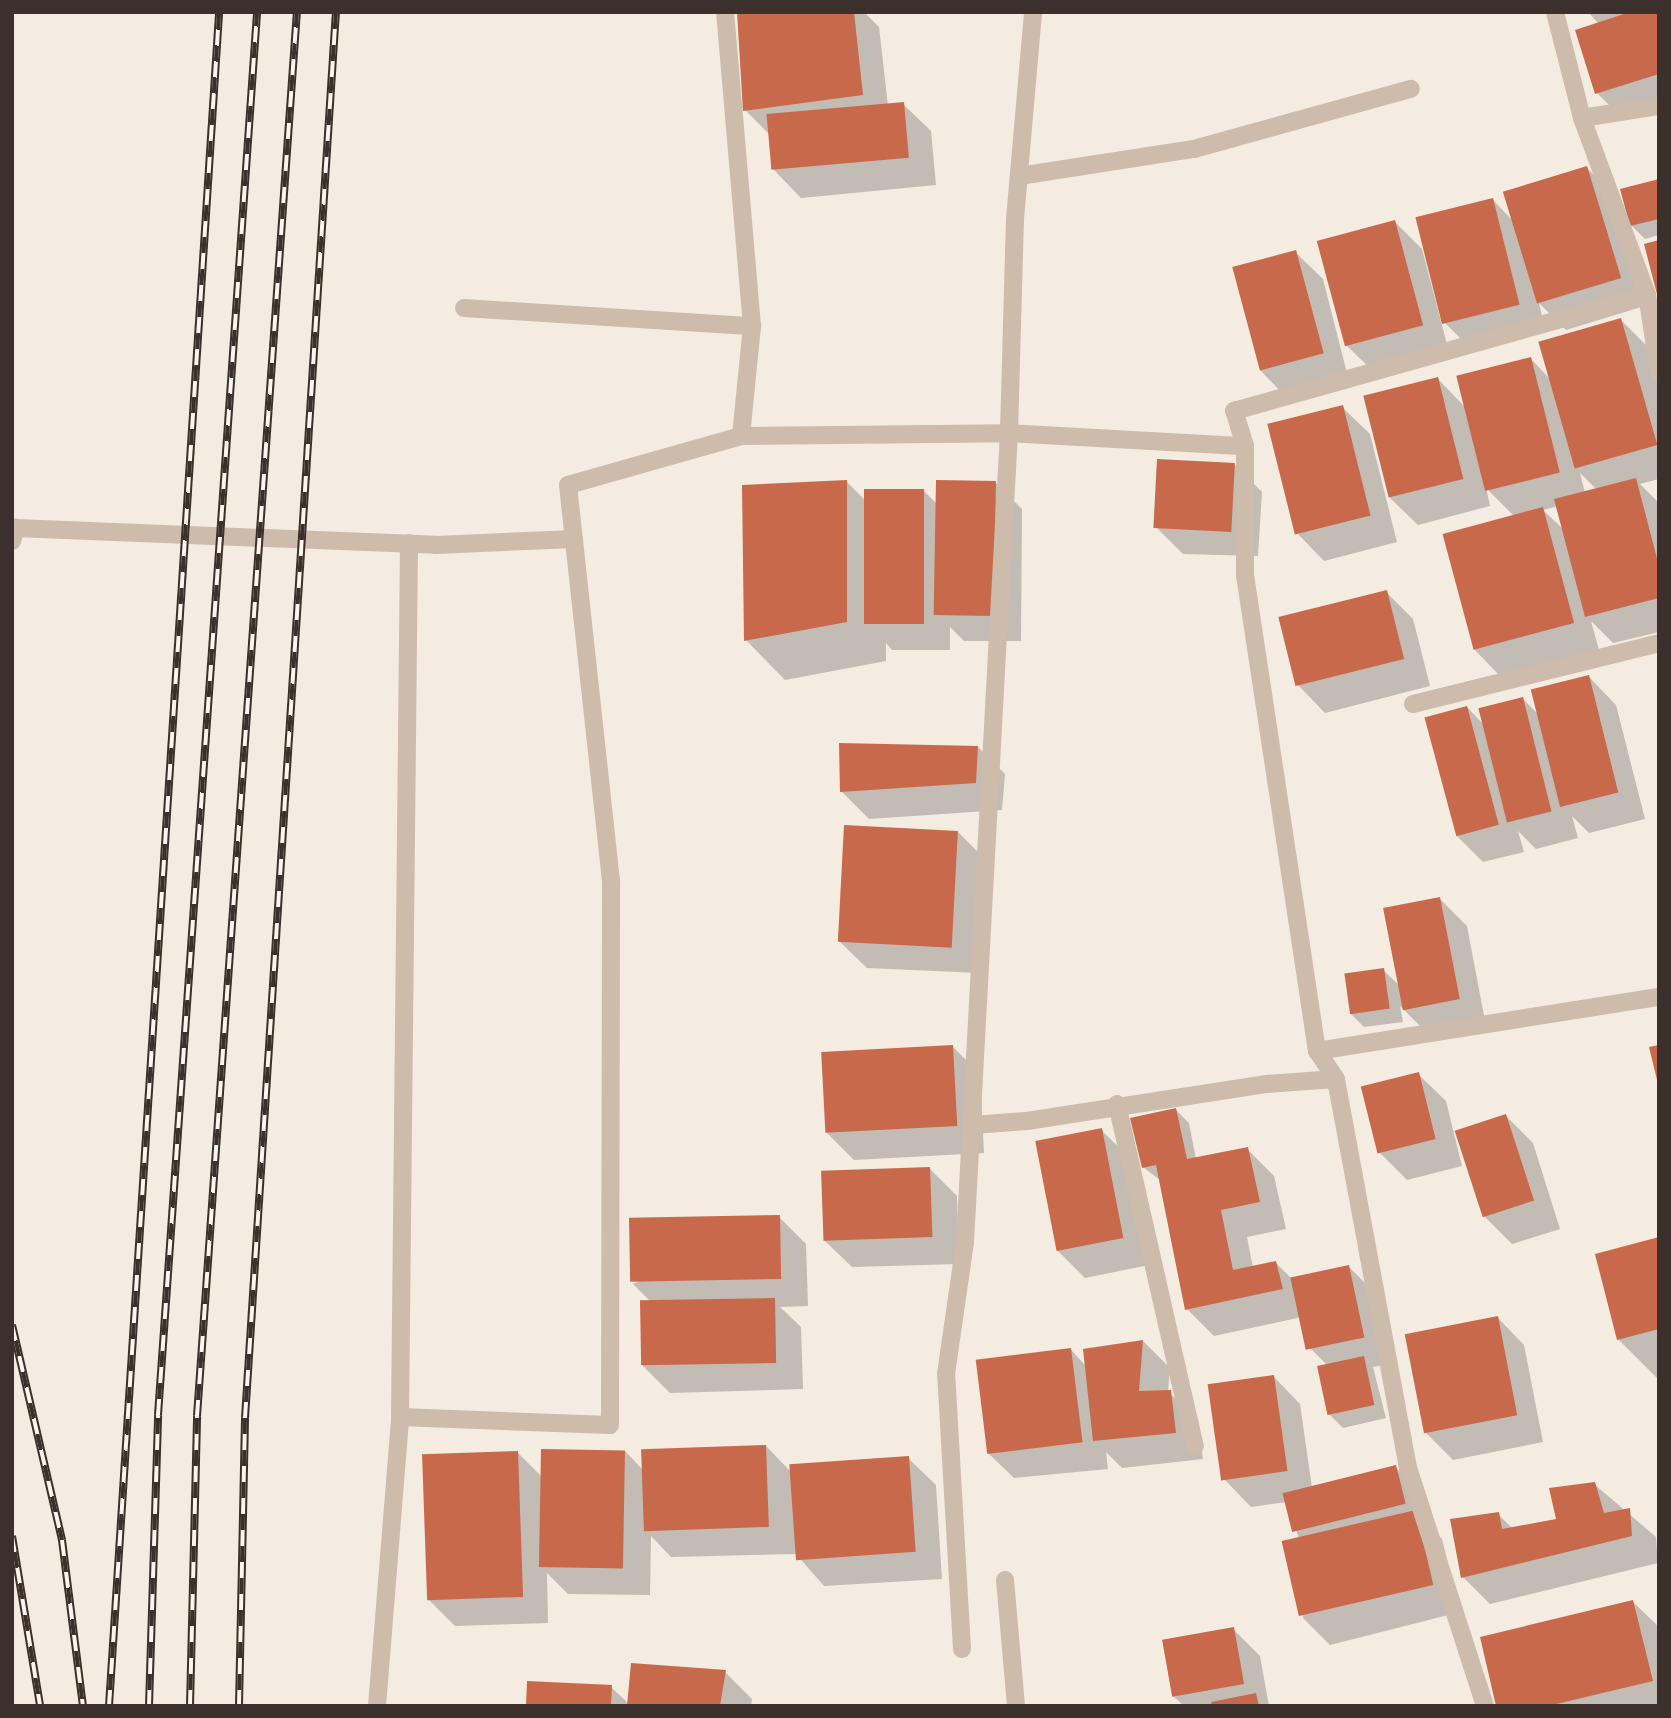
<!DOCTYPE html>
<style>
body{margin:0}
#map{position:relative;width:1671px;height:1718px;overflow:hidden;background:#f4ebe1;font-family:Lato,sans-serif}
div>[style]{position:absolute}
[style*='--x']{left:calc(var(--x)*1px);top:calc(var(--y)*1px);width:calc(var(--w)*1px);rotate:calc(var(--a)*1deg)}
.shadow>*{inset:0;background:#0003}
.building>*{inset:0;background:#c8694b;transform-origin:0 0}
.service>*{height:18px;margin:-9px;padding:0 9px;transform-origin:9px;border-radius:9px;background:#cdbbac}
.rail>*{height:8px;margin-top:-4px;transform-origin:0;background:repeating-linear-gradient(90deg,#fbf5ee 0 16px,#3b302b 0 32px);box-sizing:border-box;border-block:2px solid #3b302b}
span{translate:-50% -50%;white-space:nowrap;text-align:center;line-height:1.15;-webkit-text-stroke:5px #fbf5ee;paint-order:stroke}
.frame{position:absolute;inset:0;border:14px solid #3b302b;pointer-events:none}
</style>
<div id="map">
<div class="shadow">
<i style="clip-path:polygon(739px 12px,864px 12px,879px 27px,888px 106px,903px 104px,931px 131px,936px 185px,801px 198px,774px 170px,770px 135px,745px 110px)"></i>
<i style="clip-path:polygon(1588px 12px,1659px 12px,1659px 109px,1624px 120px,1597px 93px,1599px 24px)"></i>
<i style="clip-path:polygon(1587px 168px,1614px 195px,1648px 305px,1566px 330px,1539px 303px,1546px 332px,1472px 350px,1445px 323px,1493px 200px,1514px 222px)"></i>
<i style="clip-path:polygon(1659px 181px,1659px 235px,1645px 239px,1631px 225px)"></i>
<i style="clip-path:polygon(1395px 222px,1422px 249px,1449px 352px,1374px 372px,1346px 345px)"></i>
<i style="clip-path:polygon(1295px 252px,1323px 279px,1349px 381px,1287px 398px,1260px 370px)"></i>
<i style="clip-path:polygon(evenodd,1621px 320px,1648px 347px,1659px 386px,1659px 479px,1640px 484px,1659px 503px,1659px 632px,1613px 643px,1591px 621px,1599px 650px,1500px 676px,1473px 648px,1514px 516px,1486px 488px,1490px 506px,1418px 525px,1390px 498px,1438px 379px,1466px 408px,1531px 359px,1550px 379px,1621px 320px,1580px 473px,1597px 490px,1585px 493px,1580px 473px,1621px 320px,1558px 506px,1564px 530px,1543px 510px,1558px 506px)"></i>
<i style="clip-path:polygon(1342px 407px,1370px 434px,1397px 542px,1324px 561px,1297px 533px)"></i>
<i style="clip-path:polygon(1234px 464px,1262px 492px,1258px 556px,1183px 554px,1156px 527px)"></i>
<i style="clip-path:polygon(847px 482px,866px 501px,924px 491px,938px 505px,995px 482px,1022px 509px,1021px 641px,964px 641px,950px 627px,950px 650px,892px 650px,886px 643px,886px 661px,785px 680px,746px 640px)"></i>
<i style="clip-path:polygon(1386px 592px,1413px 619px,1430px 686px,1325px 713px,1298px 685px)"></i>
<i style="clip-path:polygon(1589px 677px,1616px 705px,1645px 819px,1589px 833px,1572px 816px,1578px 838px,1536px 849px,1518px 831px,1524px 852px,1483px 862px,1456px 835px,1467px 707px,1484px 725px,1523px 699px,1539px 715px)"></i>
<i style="clip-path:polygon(978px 747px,1005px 774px,1002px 810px,869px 819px,842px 792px)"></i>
<i style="clip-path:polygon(957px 831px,985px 859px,980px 973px,867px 968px,839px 941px)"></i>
<i style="clip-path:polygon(1440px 899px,1467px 926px,1486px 1026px,1431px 1037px,1400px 1006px,1403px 1022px,1364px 1027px,1351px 1014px,1383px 970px,1400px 986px)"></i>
<i style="clip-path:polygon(952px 1046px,980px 1074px,984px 1153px,854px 1160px,827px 1133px)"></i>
<i style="clip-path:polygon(1418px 1074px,1446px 1101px,1462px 1166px,1407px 1180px,1380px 1153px)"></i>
<i style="clip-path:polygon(1176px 1110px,1189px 1123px,1196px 1159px,1247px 1149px,1274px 1176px,1286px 1229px,1247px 1237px,1253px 1268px,1276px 1263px,1293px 1280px,1349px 1267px,1376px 1294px,1390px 1364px,1373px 1367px,1386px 1418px,1343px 1428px,1329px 1414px,1327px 1365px,1309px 1347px,1302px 1317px,1214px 1336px,1187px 1309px,1160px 1180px,1143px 1167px)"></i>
<i style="clip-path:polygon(1506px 1116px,1533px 1143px,1560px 1229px,1512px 1244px,1485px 1217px)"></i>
<i style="clip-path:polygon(1101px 1130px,1129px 1157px,1149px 1265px,1085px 1278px,1058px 1251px)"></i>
<i style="clip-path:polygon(930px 1169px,957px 1196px,959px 1264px,852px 1267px,824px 1240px)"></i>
<i style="clip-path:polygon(779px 1217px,806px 1244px,808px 1306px,780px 1307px,801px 1327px,803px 1389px,670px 1393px,643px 1366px,653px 1304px,633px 1284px)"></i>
<i style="clip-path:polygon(1659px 1239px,1659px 1378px,1658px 1379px,1618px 1339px)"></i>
<i style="clip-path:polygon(1497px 1317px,1524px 1345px,1543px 1442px,1453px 1460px,1426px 1433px)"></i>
<i style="clip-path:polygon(1143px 1341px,1170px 1368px,1168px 1392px,1198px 1419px,1203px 1459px,1122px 1468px,1106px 1452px,1108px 1469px,1014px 1478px,986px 1451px,1071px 1350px,1086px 1366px)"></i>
<i style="clip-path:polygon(1273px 1376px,1300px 1404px,1312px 1488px,1395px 1467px,1422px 1494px,1431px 1528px,1442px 1539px,1460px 1612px,1330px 1645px,1303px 1618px,1300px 1542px,1287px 1502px,1251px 1507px,1224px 1479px)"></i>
<i style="clip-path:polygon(766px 1446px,791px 1472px,908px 1458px,936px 1485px,942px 1579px,824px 1586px,796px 1554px,671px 1557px,651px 1536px,650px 1595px,568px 1594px,547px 1573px,548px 1623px,455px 1626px,428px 1599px,517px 1452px,542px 1477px,625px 1451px,643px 1470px)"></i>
<i style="clip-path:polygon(1594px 1484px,1656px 1537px,1658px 1563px,1490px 1604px,1463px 1577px,1498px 1514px,1513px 1529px,1558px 1520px)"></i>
<i style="clip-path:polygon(1633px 1602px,1659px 1627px,1659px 1706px,1498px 1706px)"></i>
<i style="clip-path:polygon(1233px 1629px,1260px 1656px,1269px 1706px,1184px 1706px,1173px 1696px)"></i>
<i style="clip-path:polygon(725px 1672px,752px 1699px,751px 1706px,527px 1706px,611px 1687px,629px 1704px)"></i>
</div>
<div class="building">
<i style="clip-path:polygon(737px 12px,854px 12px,863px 95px,743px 111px)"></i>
<i style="clip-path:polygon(1630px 12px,1658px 12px,1659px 74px,1595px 94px,1575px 30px)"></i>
<i style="left:904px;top:102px;width:56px;height:138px;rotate:85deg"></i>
<i style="left:1587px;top:166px;width:117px;height:88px;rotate:73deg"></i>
<i style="clip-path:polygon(1659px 179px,1659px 219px,1630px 226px,1620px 189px)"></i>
<i style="left:1493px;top:198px;width:110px;height:80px;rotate:76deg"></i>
<i style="left:1395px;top:220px;width:109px;height:81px;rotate:75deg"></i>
<i style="clip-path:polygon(1659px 240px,1659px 298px,1658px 298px,1644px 244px)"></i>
<i style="left:1296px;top:250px;width:107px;height:66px;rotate:75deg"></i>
<i style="left:1621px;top:318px;width:132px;height:86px;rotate:74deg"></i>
<i style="left:1531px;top:357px;width:119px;height:77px;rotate:76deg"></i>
<i style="left:1438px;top:377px;width:105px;height:77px;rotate:76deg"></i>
<i style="left:1343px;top:405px;width:114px;height:78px;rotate:76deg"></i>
<i style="left:1157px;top:459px;width:78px;height:69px;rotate:3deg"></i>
<i style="clip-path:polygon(1636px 478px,1659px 566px,1659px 598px,1585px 617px,1554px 499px)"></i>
<i style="clip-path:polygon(847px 480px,847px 622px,744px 641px,742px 485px)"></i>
<i style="left:936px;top:480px;width:60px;height:135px;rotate:1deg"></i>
<i style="left:864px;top:489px;width:60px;height:135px"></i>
<i style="left:1543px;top:507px;width:120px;height:104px;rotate:75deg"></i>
<i style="left:1387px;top:590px;width:71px;height:112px;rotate:76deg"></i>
<i style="left:1589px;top:675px;width:121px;height:60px;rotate:76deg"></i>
<i style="left:1523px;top:697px;width:118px;height:46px;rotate:76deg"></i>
<i style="left:1467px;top:706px;width:123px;height:44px;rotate:75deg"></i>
<i style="clip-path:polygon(839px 743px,978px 746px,976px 783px,840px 792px)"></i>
<i style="left:844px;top:825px;width:114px;height:117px;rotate:3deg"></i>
<i style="left:1440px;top:897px;width:104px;height:58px;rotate:79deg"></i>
<i style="left:1384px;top:968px;width:41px;height:40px;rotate:82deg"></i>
<i style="left:953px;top:1045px;width:81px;height:132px;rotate:87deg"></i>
<i style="clip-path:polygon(1659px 1045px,1659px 1084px,1658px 1084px,1649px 1047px)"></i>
<i style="left:1419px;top:1072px;width:69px;height:60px;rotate:76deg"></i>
<i style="clip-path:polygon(1176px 1108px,1187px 1159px,1248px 1147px,1260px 1202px,1221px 1210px,1233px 1270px,1276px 1261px,1283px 1289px,1185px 1310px,1156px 1165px,1142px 1168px,1130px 1118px)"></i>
<i style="left:1506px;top:1114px;width:91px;height:54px;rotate:72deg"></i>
<i style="left:1102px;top:1128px;width:112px;height:68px;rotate:79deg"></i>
<i style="left:930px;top:1167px;width:70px;height:109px;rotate:88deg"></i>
<i style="left:780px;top:1215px;width:64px;height:151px;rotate:89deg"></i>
<i style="clip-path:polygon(1659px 1237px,1659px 1329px,1617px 1340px,1595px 1254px)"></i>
<i style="left:1349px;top:1265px;width:74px;height:60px;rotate:78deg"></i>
<i style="left:775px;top:1298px;width:65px;height:135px;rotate:89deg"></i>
<i style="left:1498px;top:1316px;width:101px;height:95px;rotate:79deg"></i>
<i style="clip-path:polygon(1143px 1340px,1139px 1391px,1171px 1390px,1176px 1433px,1093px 1441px,1083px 1349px)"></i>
<i style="left:1071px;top:1348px;width:95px;height:96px;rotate:83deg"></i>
<i style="left:1364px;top:1356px;width:50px;height:48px;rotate:78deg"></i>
<i style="left:1274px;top:1375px;width:97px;height:67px;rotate:82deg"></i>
<i style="left:766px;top:1445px;width:82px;height:125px;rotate:88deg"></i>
<i style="left:541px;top:1449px;width:84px;height:118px;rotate:1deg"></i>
<i style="left:518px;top:1451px;width:146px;height:96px;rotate:88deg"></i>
<i style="left:909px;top:1456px;width:96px;height:120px;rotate:86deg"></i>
<i style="left:1396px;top:1465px;width:40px;height:117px;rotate:76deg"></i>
<i style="clip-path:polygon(1595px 1482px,1604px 1513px,1630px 1508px,1632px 1536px,1461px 1578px,1450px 1519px,1499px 1512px,1502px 1529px,1556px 1519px,1549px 1488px)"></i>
<i style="left:1416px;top:1510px;width:77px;height:138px;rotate:77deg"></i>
<i style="clip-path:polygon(1633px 1600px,1653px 1681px,1548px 1706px,1496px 1706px,1480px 1637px)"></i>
<i style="left:1234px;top:1627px;width:58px;height:73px;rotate:80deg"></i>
<i style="clip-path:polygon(631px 1663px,726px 1670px,720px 1706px,627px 1706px)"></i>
<i style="clip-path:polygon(527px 1681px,612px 1685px,611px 1706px,526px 1706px)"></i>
<i style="clip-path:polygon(1256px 1693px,1259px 1706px,1212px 1706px,1211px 1702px)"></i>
</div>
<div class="service">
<i style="--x:1555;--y:12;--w:109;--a:75.7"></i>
<i style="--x:1582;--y:118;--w:189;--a:69.8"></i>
<i style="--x:1647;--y:295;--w:78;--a:81.1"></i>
<i style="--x:1582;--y:118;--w:78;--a:-8.9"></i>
<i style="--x:1019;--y:176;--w:177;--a:-8.8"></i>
<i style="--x:1194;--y:149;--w:225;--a:-15.5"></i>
<i style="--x:464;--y:308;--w:289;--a:3.6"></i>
<i style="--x:752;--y:326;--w:315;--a:-94.9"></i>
<i style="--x:741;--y:436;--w:111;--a:-84.3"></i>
<i style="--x:12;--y:541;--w:14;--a:-73"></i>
<i style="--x:16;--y:528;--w:420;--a:2.3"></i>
<i style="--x:436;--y:545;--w:138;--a:-2.5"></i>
<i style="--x:1413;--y:704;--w:253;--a:-13.9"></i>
<i style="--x:1317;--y:1051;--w:346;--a:-9"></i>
<i style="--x:1117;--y:1104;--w:351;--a:77.2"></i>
<i style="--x:972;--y:1125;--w:55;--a:-4.2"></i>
<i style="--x:1027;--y:1121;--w:243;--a:-8.8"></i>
<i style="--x:1267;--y:1084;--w:69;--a:-4.1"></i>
<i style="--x:400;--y:1417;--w:874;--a:-89.41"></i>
<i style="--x:1005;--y:1580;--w:126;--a:85"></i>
<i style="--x:962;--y:1649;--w:275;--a:-93.3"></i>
<i style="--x:946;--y:1374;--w:133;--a:-81.8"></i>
<i style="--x:965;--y:1242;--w:810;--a:-86.89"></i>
<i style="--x:1009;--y:433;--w:236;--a:3.2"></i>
<i style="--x:377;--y:1706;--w:290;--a:-85.4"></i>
<i style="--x:400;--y:1417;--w:210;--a:2.2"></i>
<i style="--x:610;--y:1425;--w:544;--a:-89.89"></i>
<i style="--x:611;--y:881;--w:398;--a:-96.2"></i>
<i style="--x:568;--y:485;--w:180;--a:-15.8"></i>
<i style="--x:741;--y:436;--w:268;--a:-0.6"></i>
<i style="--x:1009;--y:433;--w:214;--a:-88.4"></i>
<i style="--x:1015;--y:219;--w:208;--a:-85"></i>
<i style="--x:1485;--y:1706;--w:250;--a:-107.9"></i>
<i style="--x:1408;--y:1468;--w:396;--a:-100.5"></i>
<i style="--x:1336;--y:1079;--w:34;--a:-124"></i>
<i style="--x:1317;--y:1051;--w:481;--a:-98.6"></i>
<i style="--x:1245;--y:575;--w:129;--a:-90"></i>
<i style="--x:1245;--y:446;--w:37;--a:-107"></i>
<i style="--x:1234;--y:411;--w:429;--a:-15.7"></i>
</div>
<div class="rail">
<i style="--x:12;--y:1325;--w:221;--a:76.9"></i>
<i style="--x:62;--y:1540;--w:167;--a:82.8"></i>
<i style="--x:12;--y:1536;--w:172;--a:80.6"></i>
<i style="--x:109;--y:1706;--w:1698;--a:-86.28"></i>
<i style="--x:149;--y:1706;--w:291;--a:-88.2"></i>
<i style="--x:158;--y:1415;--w:1406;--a:-85.96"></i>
<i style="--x:190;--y:1706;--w:290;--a:-88.6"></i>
<i style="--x:197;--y:1416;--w:1408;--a:-85.93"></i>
<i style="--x:239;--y:1706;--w:288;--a:-88.8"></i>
<i style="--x:245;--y:1418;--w:1409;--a:-86.3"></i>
</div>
<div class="frame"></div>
</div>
